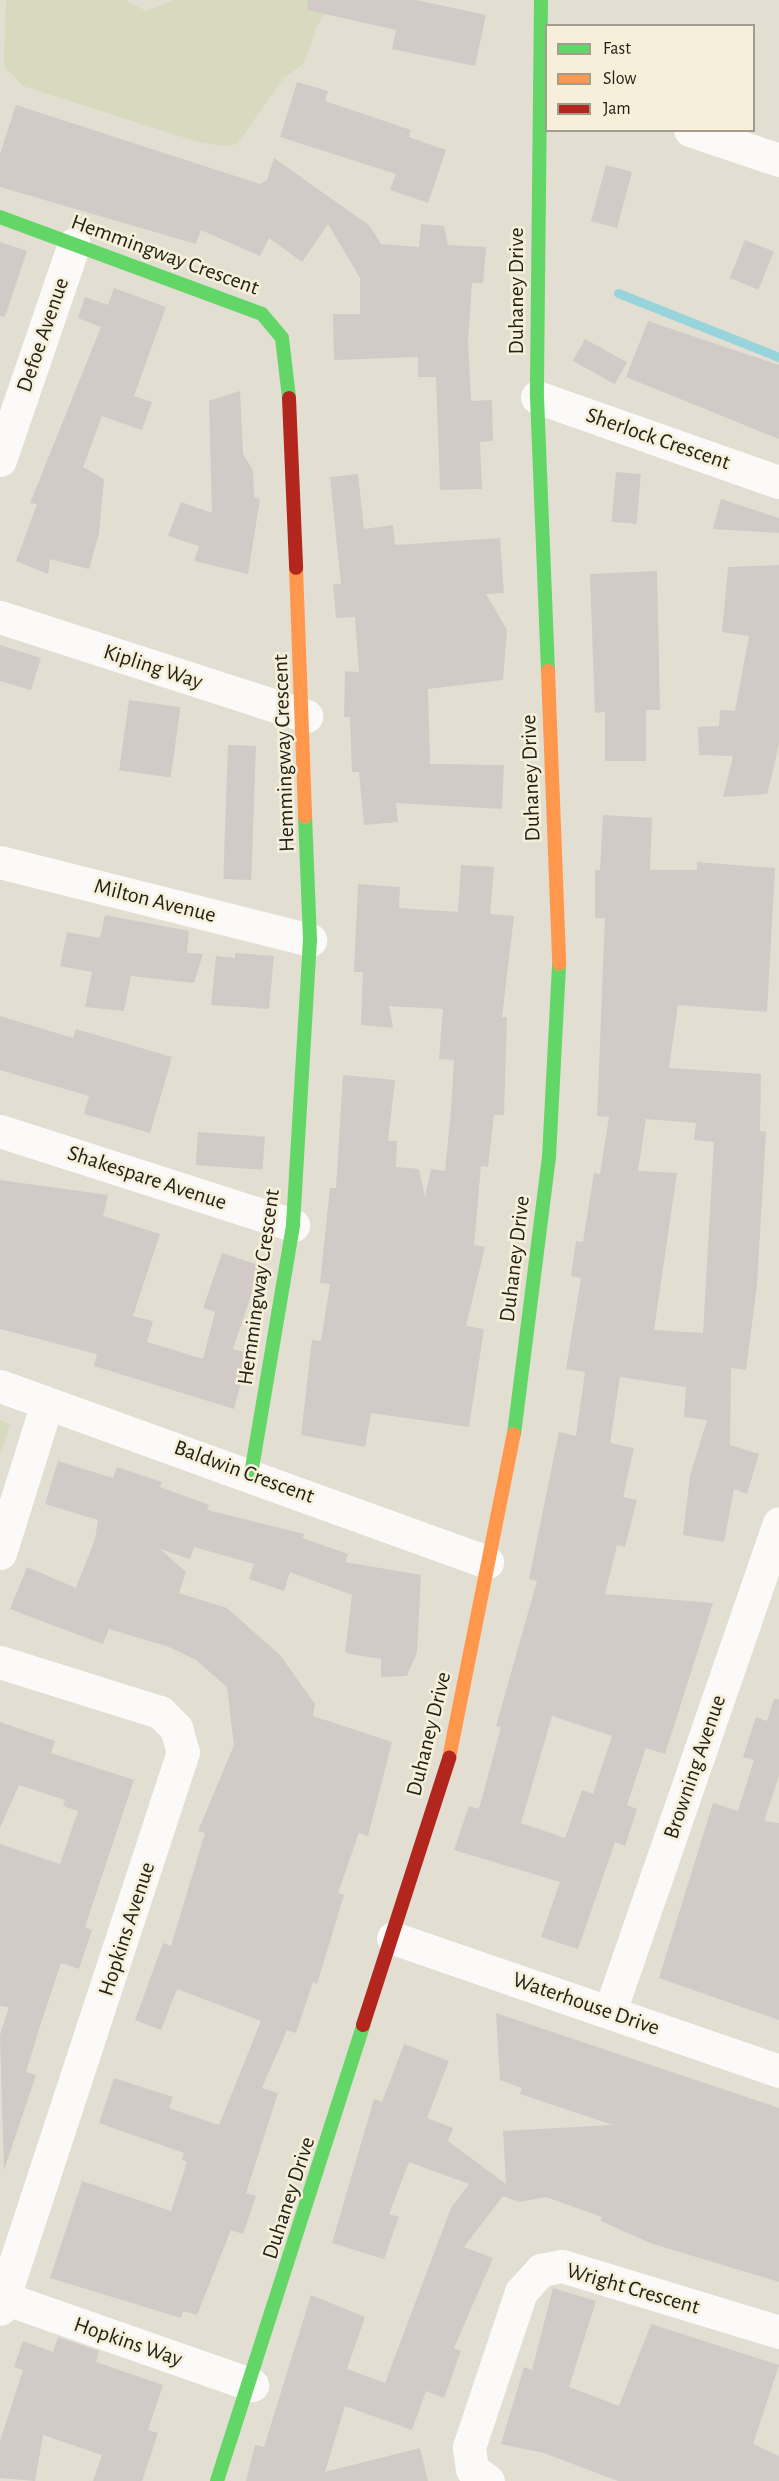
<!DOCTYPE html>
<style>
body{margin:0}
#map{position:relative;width:779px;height:2481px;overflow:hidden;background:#e3ded2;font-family:"Alegreya Sans",sans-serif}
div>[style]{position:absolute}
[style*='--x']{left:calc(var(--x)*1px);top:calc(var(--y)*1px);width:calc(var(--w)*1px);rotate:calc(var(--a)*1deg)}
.green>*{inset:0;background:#d7dabe}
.stream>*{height:9px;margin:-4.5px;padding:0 4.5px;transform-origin:4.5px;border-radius:4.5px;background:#97d4dc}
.building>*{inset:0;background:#d1cac7;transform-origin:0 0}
.street>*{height:33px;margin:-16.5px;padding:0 16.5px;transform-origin:16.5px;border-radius:16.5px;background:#fbfaf8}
.fast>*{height:14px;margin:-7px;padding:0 7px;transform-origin:7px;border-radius:7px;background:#63d668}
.slow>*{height:14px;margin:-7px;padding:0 7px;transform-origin:7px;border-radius:7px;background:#ff974d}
.jam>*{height:14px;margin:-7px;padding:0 7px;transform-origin:7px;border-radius:7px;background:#b3261e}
span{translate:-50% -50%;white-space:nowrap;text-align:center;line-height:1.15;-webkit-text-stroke:5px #f6efd9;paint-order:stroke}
.street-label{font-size:22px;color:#232119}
.legend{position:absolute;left:545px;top:24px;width:210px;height:108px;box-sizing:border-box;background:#f6efd9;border:2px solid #a29d8c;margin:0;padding:8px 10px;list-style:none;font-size:18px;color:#232119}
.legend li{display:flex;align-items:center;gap:12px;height:30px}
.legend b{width:30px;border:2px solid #a29d8c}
</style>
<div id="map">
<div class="green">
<i style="clip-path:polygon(6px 0,125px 0,146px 11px,174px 0,335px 0,317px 26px,304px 63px,283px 79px,237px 144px,224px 146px,198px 142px,23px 86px,4px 66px)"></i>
<i style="clip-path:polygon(0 1420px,10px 1424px,0 1455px)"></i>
</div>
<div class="stream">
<i style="--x:618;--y:293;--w:173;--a:21.7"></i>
</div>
<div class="building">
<i style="clip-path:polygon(308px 0,416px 0,486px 15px,475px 66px,392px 49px,396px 30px,307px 10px)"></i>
<i style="clip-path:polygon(297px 82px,328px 91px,325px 101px,411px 130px,409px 137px,446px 150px,428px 203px,390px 190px,396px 174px,280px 137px)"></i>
<i style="clip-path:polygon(16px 105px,260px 184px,267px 180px,274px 158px,370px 226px,381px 244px,419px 247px,421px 224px,444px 226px,448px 245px,486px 247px,483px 283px,472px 283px,468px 341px,471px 401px,492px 400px,493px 441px,480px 442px,482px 489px,440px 490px,436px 377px,418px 377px,418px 357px,334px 360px,333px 314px,360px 314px,360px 278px,328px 224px,302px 262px,269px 238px,260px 256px,201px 230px,196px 244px,0 187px,0 154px)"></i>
<i style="left:606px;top:165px;width:27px;height:58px;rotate:15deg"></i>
<i style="left:745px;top:240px;width:31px;height:41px;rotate:22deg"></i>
<i style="clip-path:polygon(0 242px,27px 251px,5px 317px,0 316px)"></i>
<i style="clip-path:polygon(114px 288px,166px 307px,134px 396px,152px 402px,142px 430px,102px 416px,83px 467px,104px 479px,99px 533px,89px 569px,50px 559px,48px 574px,16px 561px,37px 504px,30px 503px,101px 327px,78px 318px,85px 297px,108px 305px)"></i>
<i style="clip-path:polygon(648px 321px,779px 365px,779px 439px,626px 377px)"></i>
<i style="left:585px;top:339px;width:48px;height:25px;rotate:29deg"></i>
<i style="clip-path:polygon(240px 391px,243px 454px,253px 470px,254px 497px,260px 499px,248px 574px,194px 561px,199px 546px,168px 536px,181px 502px,212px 513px,209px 401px)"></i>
<i style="left:616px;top:472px;width:25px;height:50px;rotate:5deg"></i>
<i style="clip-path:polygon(358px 474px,364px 529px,393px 525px,395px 545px,500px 538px,504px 593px,486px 594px,507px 630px,503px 680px,428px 689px,430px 764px,504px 765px,502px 809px,396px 803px,398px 822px,364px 825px,359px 772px,352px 772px,350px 717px,344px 717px,345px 671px,359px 672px,355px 617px,336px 618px,333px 584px,341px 584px,330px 477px)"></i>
<i style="clip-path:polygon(721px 499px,779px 518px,779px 533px,713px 529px)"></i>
<i style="clip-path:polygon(779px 565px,779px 743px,773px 771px,767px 794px,723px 797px,733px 756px,699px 755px,698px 727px,719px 726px,720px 710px,735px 711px,749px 636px,722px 632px,728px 567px)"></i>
<i style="clip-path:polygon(657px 571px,660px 710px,646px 710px,646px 761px,605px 761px,605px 712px,595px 713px,590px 574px)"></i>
<i style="clip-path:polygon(0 645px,41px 658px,31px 690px,0 681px)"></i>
<i style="left:129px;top:700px;width:52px;height:71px;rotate:8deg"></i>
<i style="left:228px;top:745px;width:28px;height:134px;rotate:2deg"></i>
<i style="clip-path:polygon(evenodd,603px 815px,652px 818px,650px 870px,697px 870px,697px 862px,775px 868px,767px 1012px,678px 1005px,669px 1068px,761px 1074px,760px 1131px,766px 1132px,757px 1285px,746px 1370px,731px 1368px,730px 1445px,759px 1454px,747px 1494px,734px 1489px,724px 1542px,683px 1535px,690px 1476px,707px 1420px,684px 1417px,686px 1387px,620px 1377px,610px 1443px,634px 1448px,623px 1497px,637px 1500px,625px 1547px,617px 1545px,605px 1594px,713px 1603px,665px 1754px,646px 1748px,627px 1805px,637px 1809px,625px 1846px,615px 1842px,578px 1949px,541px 1937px,560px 1882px,454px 1850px,469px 1806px,479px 1809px,501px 1727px,496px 1726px,537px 1581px,529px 1579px,559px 1432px,576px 1436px,585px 1372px,566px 1369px,581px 1278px,571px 1276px,576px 1241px,583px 1242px,594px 1173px,600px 1174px,609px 1117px,597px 1116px,605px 918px,595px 918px,595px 870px,600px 870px,603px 815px,646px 1119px,696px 1123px,694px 1140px,714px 1142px,703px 1333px,654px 1330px,677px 1173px,638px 1171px,646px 1119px,603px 815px,552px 1716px,612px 1736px,593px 1794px,582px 1790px,565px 1838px,521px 1823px,552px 1716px)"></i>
<i style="clip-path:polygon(461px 865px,494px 867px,490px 914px,514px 916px,502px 1017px,507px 1017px,504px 1115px,494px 1115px,488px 1167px,481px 1166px,474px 1245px,485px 1247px,466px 1326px,484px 1329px,469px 1427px,371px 1413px,365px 1447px,301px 1435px,312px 1340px,321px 1341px,330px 1284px,320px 1283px,330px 1188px,336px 1188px,343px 1075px,395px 1080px,388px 1141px,397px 1141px,396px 1167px,419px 1169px,425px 1197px,431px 1169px,445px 1171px,451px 1111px,454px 1060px,439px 1059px,443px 1009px,389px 1006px,393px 1028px,361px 1025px,363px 972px,354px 972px,358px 884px,400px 887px,399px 908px,458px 912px)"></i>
<i style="clip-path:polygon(105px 915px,189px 931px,187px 953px,203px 954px,194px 983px,131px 976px,124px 1011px,85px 1007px,92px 972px,60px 966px,67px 932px,100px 938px)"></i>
<i style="clip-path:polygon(235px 953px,274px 956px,269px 1009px,211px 1005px,216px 956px,235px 958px)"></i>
<i style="clip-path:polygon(0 1016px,73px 1038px,76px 1029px,172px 1057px,150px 1133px,84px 1114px,89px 1096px,0 1070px)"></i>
<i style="left:198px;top:1132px;width:67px;height:33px;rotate:4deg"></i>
<i style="clip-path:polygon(0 1180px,108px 1195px,103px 1216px,160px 1234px,133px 1316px,153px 1321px,147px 1342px,203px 1359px,215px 1312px,203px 1308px,222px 1253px,261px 1266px,233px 1349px,249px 1353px,234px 1409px,94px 1366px,97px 1354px,0 1329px)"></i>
<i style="clip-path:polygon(58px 1461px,113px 1478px,117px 1467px,162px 1482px,160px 1487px,209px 1505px,207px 1510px,304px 1534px,302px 1538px,348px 1554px,345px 1562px,421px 1575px,417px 1652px,407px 1676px,381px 1677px,381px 1659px,345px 1653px,352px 1595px,290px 1572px,284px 1591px,249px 1579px,254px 1564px,194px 1547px,190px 1559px,160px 1549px,186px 1572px,179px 1593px,227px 1608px,280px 1655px,315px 1704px,313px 1716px,392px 1742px,368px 1836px,359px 1833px,338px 1893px,344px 1895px,317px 1984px,313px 1982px,296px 2033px,287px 2030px,262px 2088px,278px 2093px,246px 2193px,256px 2196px,243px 2234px,231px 2230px,197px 2315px,183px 2311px,181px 2318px,50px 2278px,82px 2181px,171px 2211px,187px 2162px,182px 2160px,184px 2153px,99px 2123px,114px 2078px,173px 2097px,169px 2108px,219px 2125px,261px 2021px,177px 1989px,161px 2030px,135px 2020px,163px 1943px,171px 1946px,205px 1833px,198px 1831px,234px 1745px,227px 1687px,196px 1660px,169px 1647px,109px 1629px,103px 1644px,10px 1609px,27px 1567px,76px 1588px,95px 1539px,98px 1520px,45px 1504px)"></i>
<i style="clip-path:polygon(774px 1699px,779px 1699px,779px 1776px,764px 1821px,779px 1823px,779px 2020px,659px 1978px,713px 1803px,738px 1811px,754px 1760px,743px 1757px,756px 1717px,767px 1721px)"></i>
<i style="clip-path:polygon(0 1722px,55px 1741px,51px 1753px,134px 1780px,85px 1927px,92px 1930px,79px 1969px,61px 1963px,40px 2026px,26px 2072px,36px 2075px,4px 2170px,0 2035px,9px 2007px,0 2006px,0 1844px,60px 1864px,78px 1811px,63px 1806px,65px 1800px,19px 1785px,0 1828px)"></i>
<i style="clip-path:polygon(496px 2013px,779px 2108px,779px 2282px,650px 2243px,601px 2221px,602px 2217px,546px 2197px,519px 2202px,503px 2196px,464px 2247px,493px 2258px,454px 2348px,461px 2351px,444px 2398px,426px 2391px,412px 2430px,345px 2406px,325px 2472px,420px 2448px,428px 2481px,246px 2481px,255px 2445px,264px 2447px,311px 2295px,365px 2317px,347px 2369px,385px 2383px,451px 2208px,469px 2184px,409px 2162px,389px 2214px,399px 2217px,384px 2259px,332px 2243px,374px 2099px,382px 2102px,404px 2044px,449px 2061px,427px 2118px,453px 2128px,448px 2141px,506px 2184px,503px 2131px,613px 2125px,520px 2094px,522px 2088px,500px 2080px)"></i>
<i style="clip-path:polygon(553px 2288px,596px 2301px,569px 2387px,619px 2406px,651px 2324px,779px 2365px,753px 2444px,779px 2456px,779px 2481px,618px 2481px,544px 2453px,501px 2444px,524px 2367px,532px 2370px)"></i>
<i style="clip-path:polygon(58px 2337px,99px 2351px,96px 2362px,163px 2385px,148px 2430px,158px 2433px,142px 2481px,93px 2481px,102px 2455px,43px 2435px,35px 2481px,0 2478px,0 2441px,23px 2370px,14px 2367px,23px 2341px,53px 2352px)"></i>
</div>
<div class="street">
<i style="--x:690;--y:130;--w:94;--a:18.6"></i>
<i style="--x:537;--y:397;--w:256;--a:19.4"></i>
<i style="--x:0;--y:460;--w:228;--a:-71.1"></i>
<i style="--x:0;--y:617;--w:322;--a:17.9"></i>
<i style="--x:0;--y:862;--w:320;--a:14.1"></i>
<i style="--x:0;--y:1131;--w:308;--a:17.8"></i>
<i style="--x:0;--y:1386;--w:518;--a:19.87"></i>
<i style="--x:0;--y:1553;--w:157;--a:-72.6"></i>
<i style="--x:0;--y:1662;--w:168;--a:17.4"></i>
<i style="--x:160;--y:1712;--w:23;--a:45"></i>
<i style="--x:176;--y:1728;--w:25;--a:74"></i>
<i style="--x:183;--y:1752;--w:586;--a:108.19"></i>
<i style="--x:393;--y:1938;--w:408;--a:19"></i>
<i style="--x:610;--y:2011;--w:516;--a:-70.9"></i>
<i style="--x:4;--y:2298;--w:263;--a:19.3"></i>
<i style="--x:488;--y:2481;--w:20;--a:-143"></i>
<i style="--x:472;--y:2469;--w:22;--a:-98"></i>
<i style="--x:469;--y:2447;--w:163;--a:-71.5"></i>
<i style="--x:521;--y:2292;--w:30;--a:-48"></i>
<i style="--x:541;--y:2270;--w:21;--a:-11"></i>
<i style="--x:562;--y:2266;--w:227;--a:16.9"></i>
</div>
<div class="fast">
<i style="--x:541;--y:0;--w:397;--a:90.6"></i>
<i style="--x:537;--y:397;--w:274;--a:87.7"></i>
<i style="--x:0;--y:217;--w:279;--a:20.3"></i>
<i style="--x:262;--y:314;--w:31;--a:50"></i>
<i style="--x:282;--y:338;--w:60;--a:83.3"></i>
<i style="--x:514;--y:1434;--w:279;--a:-82.8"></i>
<i style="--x:549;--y:1157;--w:193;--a:-87"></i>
<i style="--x:251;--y:1474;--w:253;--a:-80.4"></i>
<i style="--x:293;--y:1225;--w:286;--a:-86.6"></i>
<i style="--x:310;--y:940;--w:123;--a:-92.3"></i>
<i style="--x:217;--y:2481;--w:479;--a:-72.2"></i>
</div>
<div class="slow">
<i style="--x:296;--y:568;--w:249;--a:87.9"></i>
<i style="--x:548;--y:671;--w:293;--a:87.8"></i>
<i style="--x:449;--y:1758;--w:330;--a:-78.7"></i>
</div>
<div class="jam">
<i style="--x:289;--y:398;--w:170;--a:87.6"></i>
<i style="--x:363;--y:2025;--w:281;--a:-72.1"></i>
</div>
<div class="street-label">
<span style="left:165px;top:255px;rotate:20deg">Hemmingway Crescent</span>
<span style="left:517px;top:291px;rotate:-90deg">Duhaney Drive</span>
<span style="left:43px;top:335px;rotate:-71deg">Defoe Avenue</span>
<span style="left:658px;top:439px;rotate:19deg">Sherlock Crescent</span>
<span style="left:153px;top:667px;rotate:18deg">Kipling Way</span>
<span style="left:284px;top:753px;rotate:-92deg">Hemmingway Crescent</span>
<span style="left:531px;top:778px;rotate:-92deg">Duhaney Drive</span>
<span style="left:155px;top:901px;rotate:14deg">Milton Avenue</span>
<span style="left:147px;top:1178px;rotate:18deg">Shakespare Avenue</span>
<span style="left:515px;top:1259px;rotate:-83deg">Duhaney Drive</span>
<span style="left:259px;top:1287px;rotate:-82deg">Hemmingway Crescent</span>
<span style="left:244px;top:1472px;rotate:20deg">Baldwin Crescent</span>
<span style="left:429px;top:1734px;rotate:-76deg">Duhaney Drive</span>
<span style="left:695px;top:1767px;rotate:-71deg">Browning Avenue</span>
<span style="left:127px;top:1929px;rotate:-72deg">Hopkins Avenue</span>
<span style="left:586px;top:2004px;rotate:19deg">Waterhouse Drive</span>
<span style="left:289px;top:2198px;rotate:-72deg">Duhaney Drive</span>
<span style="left:633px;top:2289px;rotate:16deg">Wright Crescent</span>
<span style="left:128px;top:2342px;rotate:19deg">Hopkins Way</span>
</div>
<ul class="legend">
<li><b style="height:8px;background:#63d668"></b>Fast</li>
<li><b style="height:8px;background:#ff974d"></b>Slow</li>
<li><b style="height:8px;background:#b3261e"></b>Jam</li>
</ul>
</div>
